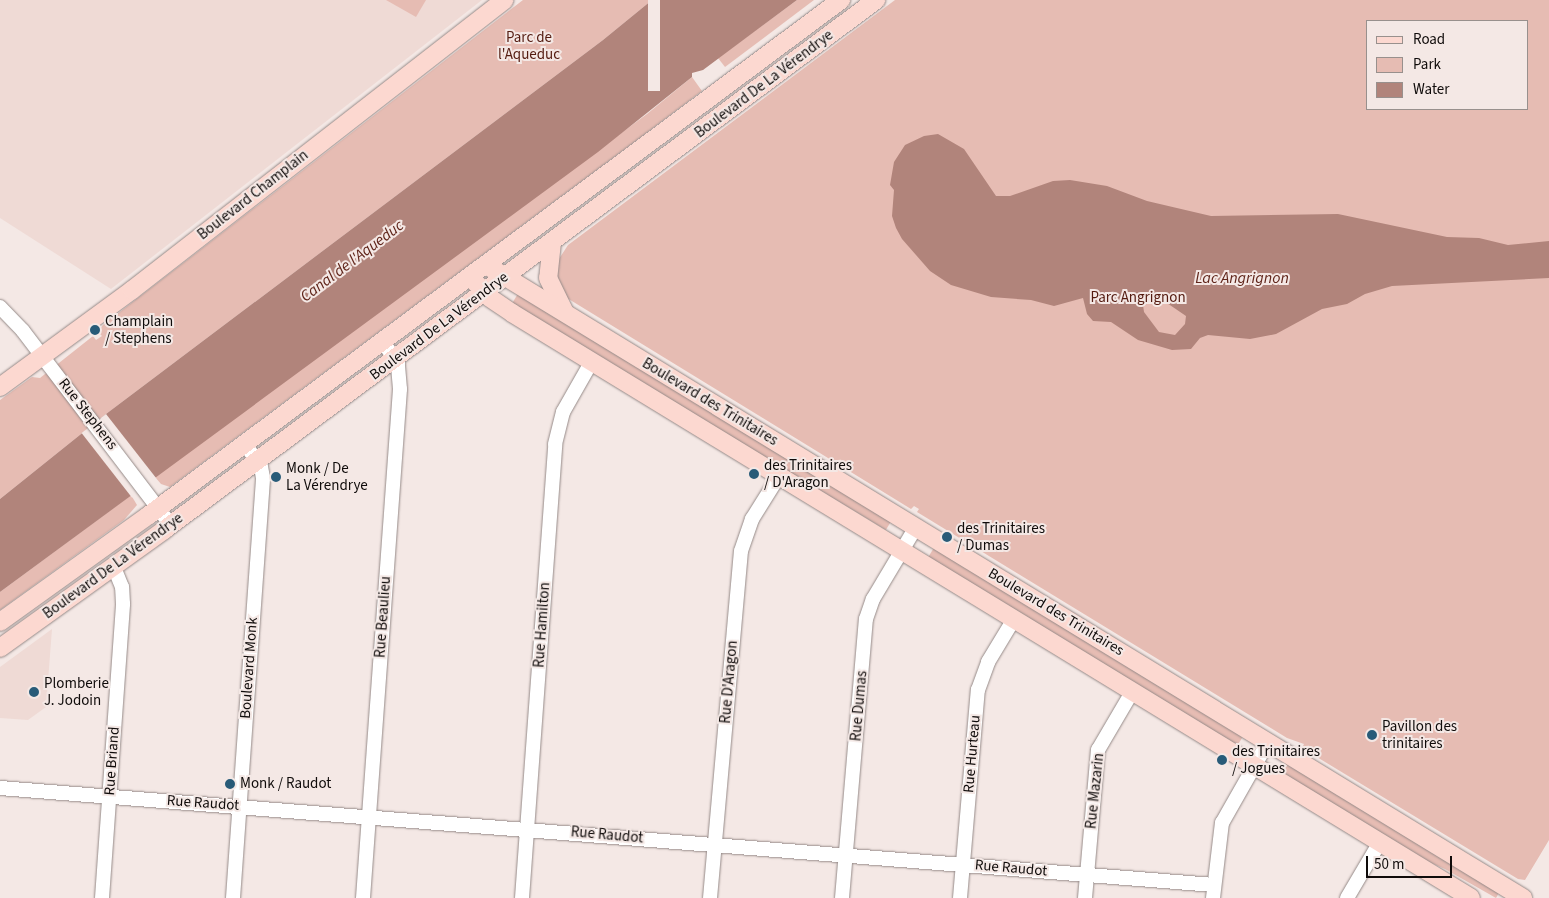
<!DOCTYPE html>
<meta charset="utf-8">
<style>
body{margin:0}
#map{position:relative;width:1549px;height:898px;overflow:hidden;background:#f4e8e5;font-family:"Source Sans 3",sans-serif}
div>[style]{position:absolute}
[style*='--x']{left:calc(var(--x)*1px);top:calc(var(--y)*1px);width:calc(var(--w)*1px);rotate:calc(var(--a)*1deg)}
.built>*{inset:0;background:#efdad5}
.green>*{inset:0;background:#e6bcb3;transform-origin:0 0}
.water>*{inset:0;background:#b1847b}
.pier>*{inset:0;background:#f4e8e5;transform-origin:0 0}
.roads{filter:drop-shadow(0 0 1px #958a88) drop-shadow(0 0 1px #958a88)}
.minor>*{height:14px;margin:-7px;padding:0 7px;transform-origin:7px;border-radius:7px;background:#fff}
.major>*{height:18px;margin:-9px;padding:0 9px;transform-origin:9px;border-radius:9px;background:#fcd8d0}
.dots>*{width:14px;height:14px;translate:-50% -50%;box-sizing:border-box;border:2px solid #f4e8e5;border-radius:50%}
span{translate:-50% -50%;white-space:nowrap;text-align:center;line-height:1.15;-webkit-text-stroke:4px #f4e8e5;paint-order:stroke}
.park-label{font-size:15px;color:#541b10}
.street-label{font-size:15px;color:#0f0b0a}
.poi-label{font-size:15px;color:#0f0b0a}
.left{translate:0 -50%;text-align:left}
.water-label{font-size:16px;color:#60251a;font-style:italic}
.legend{position:absolute;left:1366px;top:20px;width:162px;height:90px;box-sizing:border-box;background:#f4e8e5;border:1px solid #98908d;margin:0;padding:6px 9px;list-style:none;font-size:15px;color:#0f0b0a}
.legend li{display:flex;align-items:center;gap:10px;height:25px}
.legend b{width:25px;border:1px solid #98908d}
.scale{position:absolute;left:1366px;top:856px;width:86px;height:22px;box-sizing:border-box;border:2px solid #0f0b0a;border-top:0;padding-left:6px;font-size:15px;line-height:18px;white-space:nowrap;color:#0f0b0a;-webkit-text-stroke:4px #f4e8e5;paint-order:stroke}
</style>
<div id="map">
<div class="built">
<i style="clip-path:polygon(0 0,482px 0,111px 289px,0 218px)"></i>
<i style="clip-path:polygon(52px 629px,46px 707px,28px 720px,0 718px,0 667px)"></i>
</div>
<div class="green">
<i style="clip-path:polygon(386px 0,426px 0,416px 17px)"></i>
<i style="clip-path:polygon(523px 0,652px 0,603px 40px,106px 414px,0 499px,0 400px,32px 377px,40px 378px,93px 336px,96px 340px,102px 336px,98px 332px,103px 325px)"></i>
<i style="clip-path:polygon(797px 0,814px 0,725px 67px,718px 58px)"></i>
<i style="clip-path:polygon(evenodd,895px 0,1549px 0,1549px 840px,1525px 880px,1518px 879px,1302px 748px,1304px 744px,1287px 738px,917px 512px,919px 509px,914px 506px,911px 509px,567px 298px,557px 276px,559px 259px,568px 245px,895px 0,1368px 21px,1528px 21px,1528px 109px,1368px 109px,1368px 21px)"></i>
<i style="clip-path:polygon(692px 77px,702px 91px,633px 143px,170px 487px,161px 484px,155px 477px,647px 114px)"></i>
<i style="left:519px;top:292px;width:437px;height:15px;rotate:31deg"></i>
<i style="clip-path:polygon(131px 495px,137px 505px,124px 520px,0 610px,0 592px)"></i>
<i style="left:935px;top:546px;width:362px;height:15px;rotate:31deg"></i>
<i style="clip-path:polygon(1287px 761px,1500px 891px,1496px 898px,1445px 869px,1419px 858px,1280px 774px)"></i>
</div>
<div class="water">
<i style="clip-path:polygon(652px 0,797px 0,703px 70px,692px 73px,692px 77px,598px 152px,0 592px,0 499px,106px 414px,603px 40px)"></i>
<i style="clip-path:polygon(evenodd,938px 134px,964px 149px,996px 196px,1010px 196px,1053px 181px,1070px 180px,1107px 186px,1147px 201px,1211px 216px,1338px 214px,1447px 237px,1479px 238px,1508px 245px,1549px 241px,1549px 278px,1392px 286px,1365px 294px,1347px 304px,1322px 309px,1276px 334px,1250px 339px,1208px 335px,1200px 338px,1191px 349px,1172px 350px,1138px 340px,1111px 322px,1093px 321px,1087px 314px,1083px 298px,1054px 306px,1031px 300px,991px 297px,951px 285px,930px 271px,902px 239px,896px 228px,892px 216px,894px 190px,890px 185px,894px 162px,905px 145px,924px 136px,938px 134px,1153px 298px,1164px 301px,1186px 316px,1185px 324px,1175px 335px,1159px 332px,1144px 312px,1143px 305px,1153px 298px)"></i>
</div>
<div class="pier">
<i style="left:648px;top:0;width:12px;height:91px"></i>
<i style="left:106px;top:414px;width:82px;height:31px;rotate:52deg"></i>
</div>
<div class="roads">
<div class="minor">
<i style="--x:0;--y:307;--w:33;--a:46"></i>
<i style="--x:23;--y:331;--w:244;--a:52.7"></i>
<i style="--x:0;--y:788;--w:1218;--a:4.57"></i>
<i style="--x:102;--y:898;--w:295;--a:-85.9"></i>
<i style="--x:123;--y:604;--w:17;--a:-93"></i>
<i style="--x:122;--y:587;--w:22;--a:-112"></i>
<i style="--x:233;--y:898;--w:421;--a:-85.9"></i>
<i style="--x:263;--y:478;--w:11;--a:-100"></i>
<i style="--x:261;--y:467;--w:28;--a:-125"></i>
<i style="--x:363;--y:898;--w:510;--a:-85.84"></i>
<i style="--x:400;--y:389;--w:25;--a:-95"></i>
<i style="--x:398;--y:364;--w:27;--a:-124"></i>
<i style="--x:522;--y:898;--w:455;--a:-85.8"></i>
<i style="--x:555;--y:444;--w:33;--a:-76"></i>
<i style="--x:563;--y:412;--w:59;--a:-60.4"></i>
<i style="--x:710;--y:898;--w:348;--a:-84.9"></i>
<i style="--x:741;--y:551;--w:34;--a:-71"></i>
<i style="--x:752;--y:519;--w:51;--a:-57.9"></i>
<i style="--x:842;--y:898;--w:280;--a:-85.1"></i>
<i style="--x:866;--y:619;--w:21;--a:-71"></i>
<i style="--x:873;--y:599;--w:84;--a:-59.2"></i>
<i style="--x:960;--y:898;--w:209;--a:-85.1"></i>
<i style="--x:978;--y:690;--w:30;--a:-70"></i>
<i style="--x:988;--y:662;--w:50;--a:-58.8"></i>
<i style="--x:1085;--y:898;--w:149;--a:-85"></i>
<i style="--x:1098;--y:750;--w:67;--a:-59.6"></i>
<i style="--x:1213;--y:898;--w:76;--a:-83.2"></i>
<i style="--x:1222;--y:823;--w:93;--a:-60.4"></i>
<i style="--x:1347;--y:898;--w:65;--a:-59.5"></i>
</div>
<div class="major">
<i style="--x:552;--y:242;--w:36;--a:96"></i>
<i style="--x:548;--y:278;--w:37;--a:64"></i>
<i style="--x:486;--y:265;--w:1215;--a:31.4"></i>
<i style="--x:470;--y:277;--w:29;--a:46"></i>
<i style="--x:490;--y:298;--w:27;--a:34"></i>
<i style="--x:512;--y:313;--w:1123;--a:31.38"></i>
<i style="--x:0;--y:387;--w:164;--a:-36.3"></i>
<i style="--x:132;--y:290;--w:472;--a:-37.9"></i>
<i style="--x:0;--y:622;--w:183;--a:-35.7"></i>
<i style="--x:149;--y:515;--w:863;--a:-36.66"></i>
<i style="--x:0;--y:648;--w:202;--a:-35.7"></i>
<i style="--x:164;--y:530;--w:888;--a:-36.66"></i>
</div>
</div>
<div class="dots">
<i style="left:95px;top:330px;background:#285b78"></i>
<i style="left:754px;top:474px;background:#285b78"></i>
<i style="left:276px;top:477px;background:#285b78"></i>
<i style="left:947px;top:537px;background:#285b78"></i>
<i style="left:34px;top:692px;background:#285b78"></i>
<i style="left:1372px;top:735px;background:#285b78"></i>
<i style="left:1222px;top:760px;background:#285b78"></i>
<i style="left:230px;top:784px;background:#285b78"></i>
</div>
<div class="park-label">
<span style="left:529px;top:46px">Parc de<br>l'Aqueduc</span>
<span style="left:1138px;top:298px">Parc Angrignon</span>
</div>
<div class="street-label">
<span style="left:764px;top:84px;rotate:-37deg">Boulevard De La Vérendrye</span>
<span style="left:253px;top:195px;rotate:-38deg">Boulevard Champlain</span>
<span style="left:439px;top:326px;rotate:-37deg">Boulevard De La Vérendrye</span>
<span style="left:710px;top:402px;rotate:31deg">Boulevard des Trinitaires</span>
<span style="left:88px;top:414px;rotate:52deg">Rue Stephens</span>
<span style="left:113px;top:566px;rotate:-36deg">Boulevard De La Vérendrye</span>
<span style="left:1056px;top:612px;rotate:31deg">Boulevard des Trinitaires</span>
<span style="left:383px;top:617px;rotate:-86deg">Rue Beaulieu</span>
<span style="left:542px;top:625px;rotate:-86deg">Rue Hamilton</span>
<span style="left:249px;top:668px;rotate:-86deg">Boulevard Monk</span>
<span style="left:729px;top:682px;rotate:-85deg">Rue D'Aragon</span>
<span style="left:859px;top:706px;rotate:-85deg">Rue Dumas</span>
<span style="left:972px;top:754px;rotate:-85deg">Rue Hurteau</span>
<span style="left:112px;top:761px;rotate:-86deg">Rue Briand</span>
<span style="left:1095px;top:791px;rotate:-84deg">Rue Mazarin</span>
<span style="left:203px;top:803px;rotate:4deg">Rue Raudot</span>
<span style="left:607px;top:835px;rotate:5deg">Rue Raudot</span>
<span style="left:1011px;top:868px;rotate:5deg">Rue Raudot</span>
</div>
<div class="poi-label">
<span class="left" style="left:105px;top:330px">Champlain<br>/ Stephens</span>
<span class="left" style="left:764px;top:474px">des Trinitaires<br>/ D'Aragon</span>
<span class="left" style="left:286px;top:477px">Monk / De<br>La Vérendrye</span>
<span class="left" style="left:957px;top:537px">des Trinitaires<br>/ Dumas</span>
<span class="left" style="left:44px;top:692px">Plomberie<br>J. Jodoin</span>
<span class="left" style="left:1382px;top:735px">Pavillon des<br>trinitaires</span>
<span class="left" style="left:1232px;top:760px">des Trinitaires<br>/ Jogues</span>
<span class="left" style="left:240px;top:784px">Monk / Raudot</span>
</div>
<div class="water-label">
<span style="left:352px;top:261px;rotate:-37deg">Canal de l'Aqueduc</span>
<span style="left:1242px;top:278px">Lac Angrignon</span>
</div>
<ul class="legend">
<li><b style="height:6px;background:#fcd8d0"></b>Road</li>
<li><b style="height:14px;background:#e6bcb3"></b>Park</li>
<li><b style="height:14px;background:#b1847b"></b>Water</li>
</ul>
<div class="scale">50 m</div>
</div>
